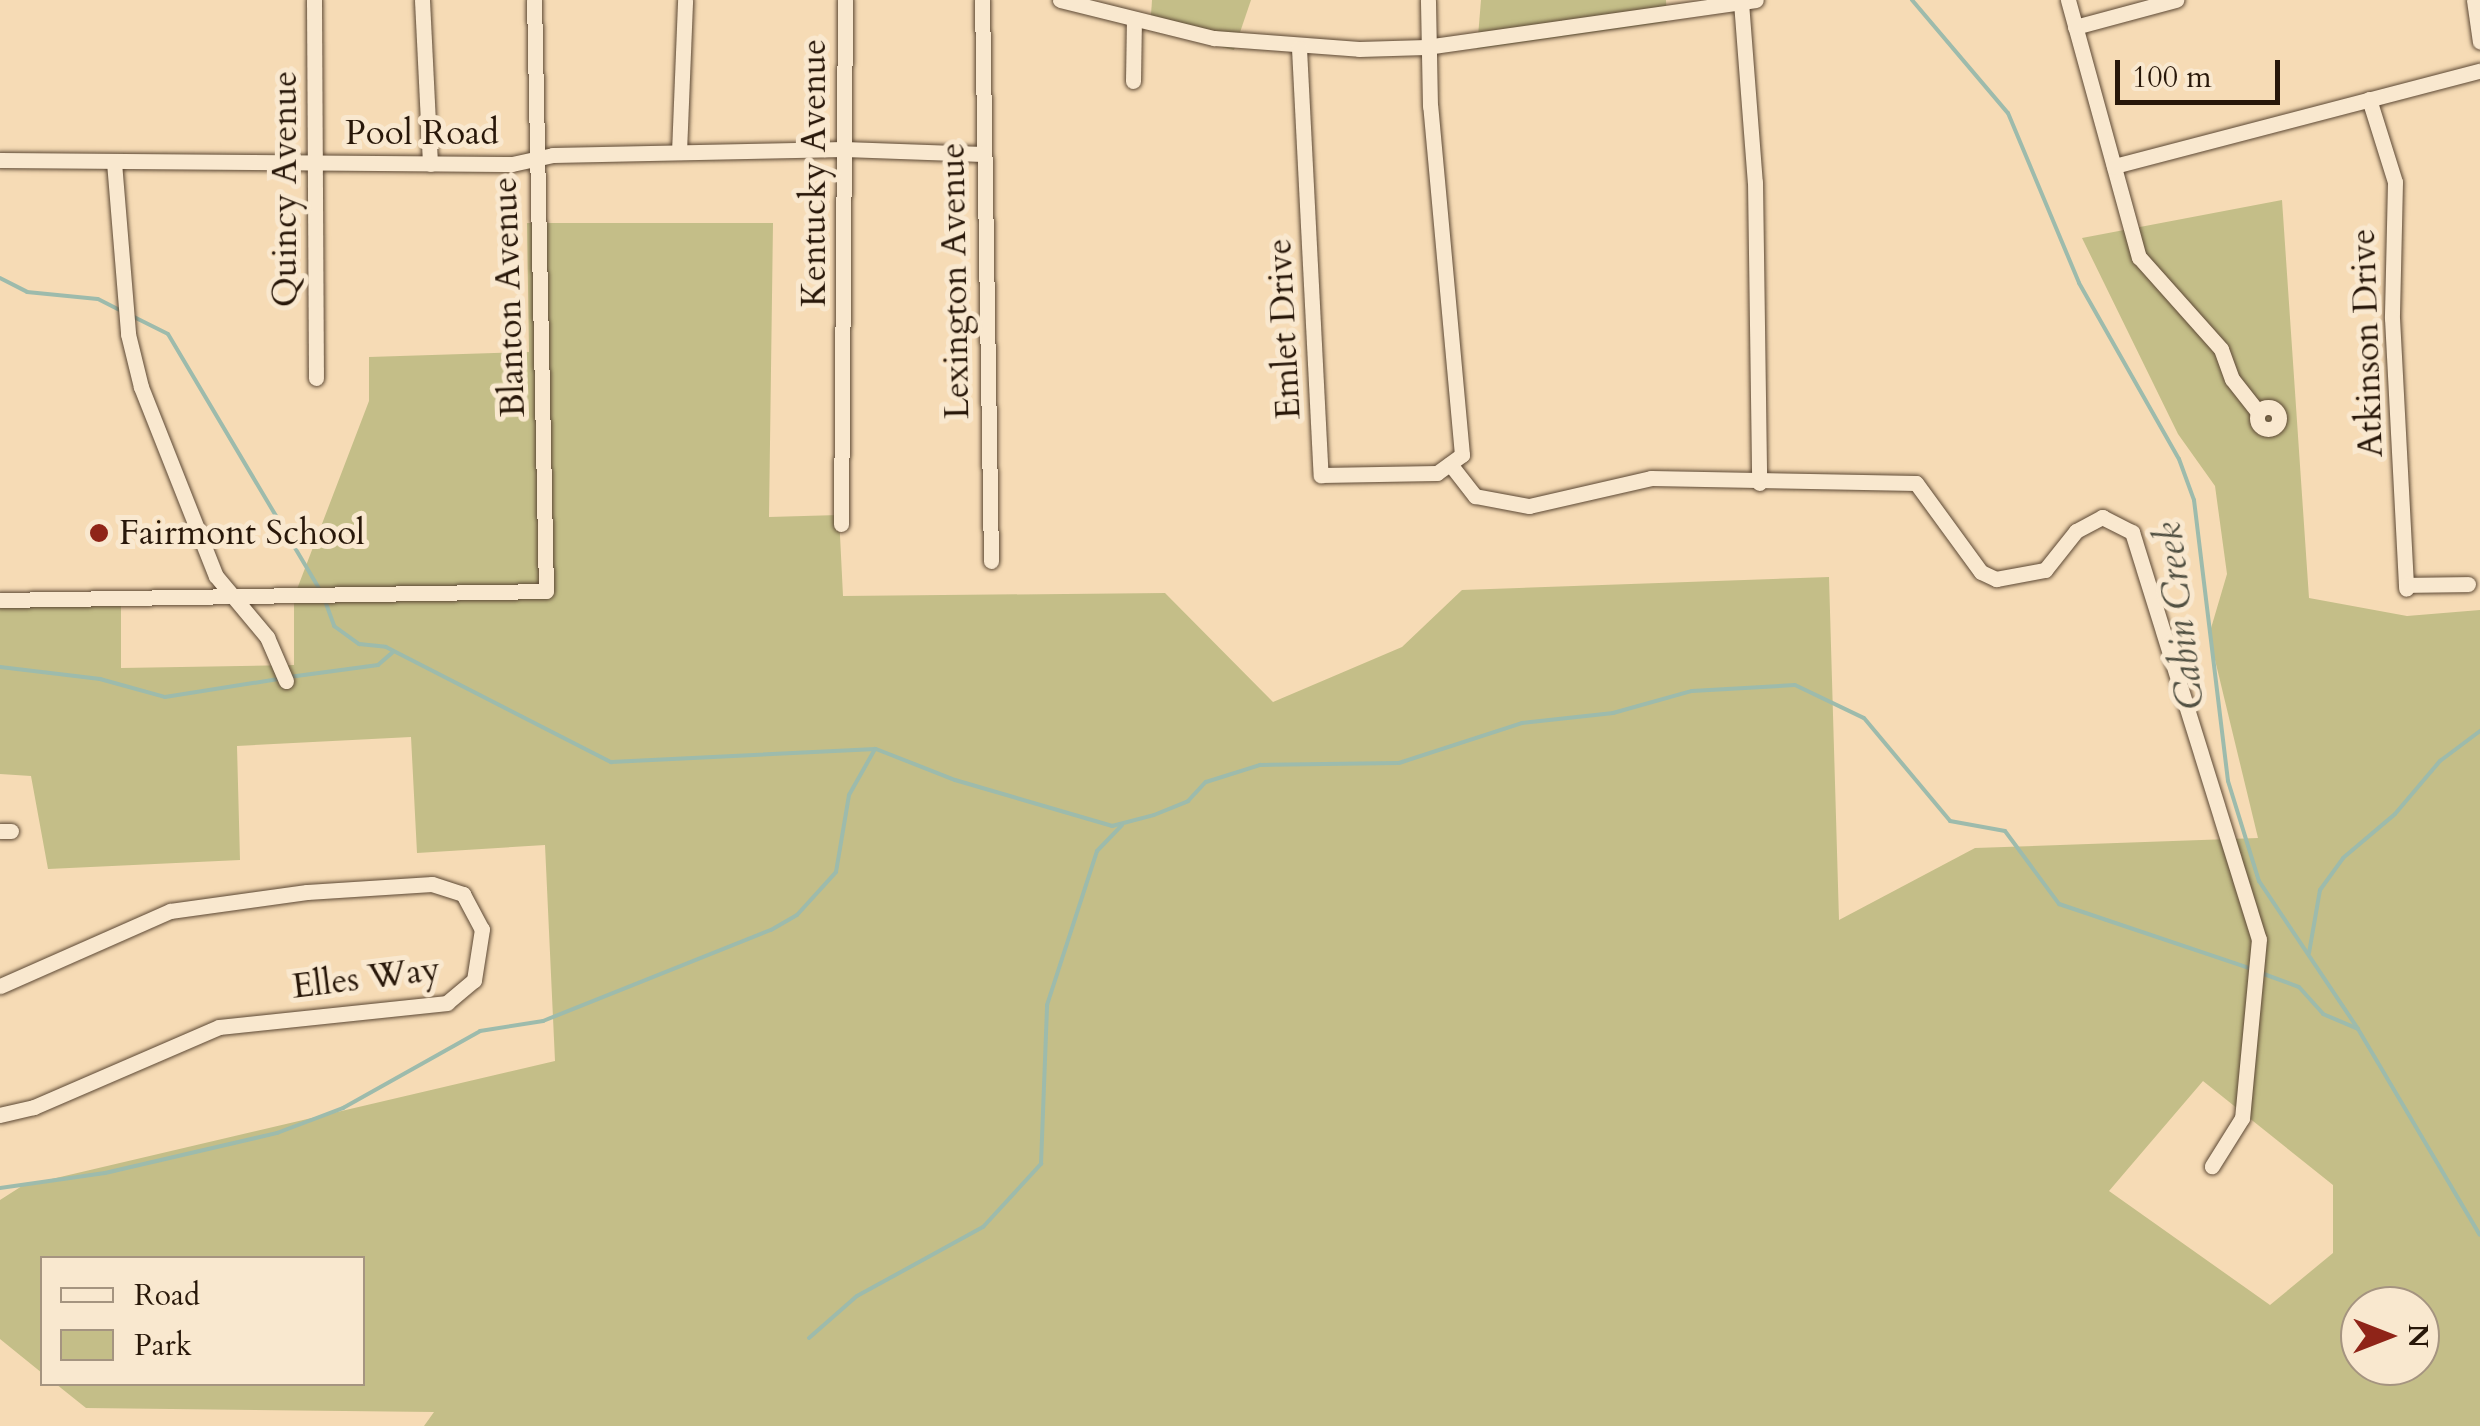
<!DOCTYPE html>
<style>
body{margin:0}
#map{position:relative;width:2480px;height:1426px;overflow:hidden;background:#f6dbb5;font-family:Cardo,serif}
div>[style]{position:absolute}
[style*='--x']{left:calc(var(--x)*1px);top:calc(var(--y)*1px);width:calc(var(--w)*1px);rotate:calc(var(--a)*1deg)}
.green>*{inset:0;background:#c4be88}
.stream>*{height:4px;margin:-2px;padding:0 2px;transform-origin:2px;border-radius:2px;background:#9dbbac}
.roads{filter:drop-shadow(0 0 2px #5c4834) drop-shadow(0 0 2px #5c4834)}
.minor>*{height:15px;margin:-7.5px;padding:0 7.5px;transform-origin:7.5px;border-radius:7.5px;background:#f9e8cf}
.minor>.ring{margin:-7.5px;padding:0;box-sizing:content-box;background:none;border:15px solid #f9e8cf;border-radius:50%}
.dots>*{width:28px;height:28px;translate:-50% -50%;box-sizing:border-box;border:5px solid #f9e8cf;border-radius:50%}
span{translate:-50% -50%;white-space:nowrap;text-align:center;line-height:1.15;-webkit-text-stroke:10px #f9e8cf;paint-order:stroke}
.street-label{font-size:35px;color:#281709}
.poi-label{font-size:35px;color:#281709}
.left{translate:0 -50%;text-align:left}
.water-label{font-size:38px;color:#515042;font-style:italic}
.legend{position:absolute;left:40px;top:1256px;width:325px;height:130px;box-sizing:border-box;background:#f9e8cf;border:2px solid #a59480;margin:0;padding:12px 18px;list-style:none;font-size:30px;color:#281709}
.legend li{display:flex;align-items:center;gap:20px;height:50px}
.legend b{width:50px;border:2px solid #a59480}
.north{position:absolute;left:2340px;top:1286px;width:100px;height:100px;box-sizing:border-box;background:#f9e8cf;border:2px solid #a59480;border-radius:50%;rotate:90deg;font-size:28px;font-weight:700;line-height:40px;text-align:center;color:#281709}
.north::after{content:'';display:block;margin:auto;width:35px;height:45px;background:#8f2418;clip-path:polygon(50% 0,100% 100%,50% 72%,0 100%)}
.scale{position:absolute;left:2115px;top:60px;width:165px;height:45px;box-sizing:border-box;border:5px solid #281709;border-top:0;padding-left:12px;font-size:30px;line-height:35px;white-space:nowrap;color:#281709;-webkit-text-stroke:8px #f9e8cf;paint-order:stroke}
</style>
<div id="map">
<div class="green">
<i style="clip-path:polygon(1152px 0,1251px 0,1234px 50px,1150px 30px)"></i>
<i style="clip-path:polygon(1481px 0,1666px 0,1667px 22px,1477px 49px)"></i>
<i style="clip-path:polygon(evenodd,2282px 200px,2309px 598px,2407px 616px,2480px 610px,2480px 1426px,424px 1426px,434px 1412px,86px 1408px,56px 1384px,362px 1384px,362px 1258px,42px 1258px,42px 1373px,0 1339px,0 1200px,22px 1186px,555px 1061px,545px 845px,417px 853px,411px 737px,237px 746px,240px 860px,48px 869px,31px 776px,0 774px,0 603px,121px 601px,121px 668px,294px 665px,294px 597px,369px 401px,369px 357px,529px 352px,527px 223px,773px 223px,769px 517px,839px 515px,843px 596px,1165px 593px,1273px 702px,1402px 647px,1462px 590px,1829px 577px,1839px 920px,1975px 848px,2258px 838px,2209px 635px,2227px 574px,2215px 486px,2178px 434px,2082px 238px,2282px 200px,2203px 1081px,2333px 1185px,2333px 1253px,2270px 1305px,2109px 1191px,2203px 1081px,2282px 200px,2360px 1306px,2420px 1306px,2420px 1366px,2360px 1366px,2360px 1306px)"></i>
</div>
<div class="stream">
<i style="--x:1912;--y:0;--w:148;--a:49.7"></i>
<i style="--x:2008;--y:113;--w:184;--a:67.3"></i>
<i style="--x:2079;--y:283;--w:202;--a:60.4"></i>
<i style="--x:2179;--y:459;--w:44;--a:69.9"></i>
<i style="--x:2194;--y:500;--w:283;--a:83.1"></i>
<i style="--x:2228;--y:781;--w:105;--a:72.8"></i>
<i style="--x:2259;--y:881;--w:178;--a:56.2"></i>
<i style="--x:2358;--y:1029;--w:239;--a:59.4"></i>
<i style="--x:0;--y:278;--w:30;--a:27"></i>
<i style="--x:27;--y:292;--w:71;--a:5.6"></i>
<i style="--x:98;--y:299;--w:27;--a:27"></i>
<i style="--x:130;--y:315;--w:42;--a:26.6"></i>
<i style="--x:168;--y:334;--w:298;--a:59.3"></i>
<i style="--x:324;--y:598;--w:30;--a:70"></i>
<i style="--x:334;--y:626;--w:31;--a:36"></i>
<i style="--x:359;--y:644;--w:27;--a:6"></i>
<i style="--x:386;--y:647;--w:253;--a:27.1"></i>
<i style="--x:611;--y:762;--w:265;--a:-2.8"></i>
<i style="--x:876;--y:749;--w:85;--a:21.4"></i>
<i style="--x:955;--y:780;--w:164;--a:16.3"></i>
<i style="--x:1112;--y:826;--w:43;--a:-14.7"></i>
<i style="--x:1154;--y:815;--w:37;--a:-22"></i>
<i style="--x:1188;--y:801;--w:26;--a:-47"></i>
<i style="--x:1206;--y:782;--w:57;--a:-17.5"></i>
<i style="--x:1260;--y:765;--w:139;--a:-0.8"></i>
<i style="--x:1399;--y:763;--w:129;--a:-18"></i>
<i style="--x:1522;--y:723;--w:92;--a:-6.3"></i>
<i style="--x:1613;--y:713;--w:82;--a:-15.6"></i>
<i style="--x:1692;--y:691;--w:103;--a:-3.3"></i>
<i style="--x:1795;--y:685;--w:76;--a:25.6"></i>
<i style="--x:1864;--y:718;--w:134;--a:50.1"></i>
<i style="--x:1950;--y:821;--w:56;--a:10.3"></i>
<i style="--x:2005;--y:831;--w:91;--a:53.5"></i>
<i style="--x:2059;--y:904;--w:204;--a:18.6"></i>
<i style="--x:0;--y:667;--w:101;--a:6.8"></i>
<i style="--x:100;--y:679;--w:67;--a:15.5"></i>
<i style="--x:165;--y:697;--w:115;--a:-9"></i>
<i style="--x:289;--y:677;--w:90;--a:-7.7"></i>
<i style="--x:378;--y:665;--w:20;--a:-41"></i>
<i style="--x:2309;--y:953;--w:64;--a:-80.1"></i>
<i style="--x:2320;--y:890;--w:39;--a:-54"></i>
<i style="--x:2343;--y:858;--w:68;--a:-40.2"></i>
<i style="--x:2395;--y:814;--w:70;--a:-49.7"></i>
<i style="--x:2440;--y:761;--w:50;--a:-36.9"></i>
<i style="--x:2261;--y:973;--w:40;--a:20.2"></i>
<i style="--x:2299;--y:987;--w:36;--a:48"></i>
<i style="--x:2323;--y:1014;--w:38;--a:23"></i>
<i style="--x:0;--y:1188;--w:106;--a:-8.1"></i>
<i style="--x:105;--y:1173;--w:177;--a:-13.1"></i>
<i style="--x:277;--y:1133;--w:71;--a:-20.7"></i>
<i style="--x:343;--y:1108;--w:157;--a:-29.3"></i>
<i style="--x:480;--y:1031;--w:64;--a:-9"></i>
<i style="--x:543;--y:1021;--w:245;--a:-21.8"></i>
<i style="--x:771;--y:930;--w:30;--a:-30"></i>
<i style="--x:797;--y:915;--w:58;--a:-47.8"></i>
<i style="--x:836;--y:872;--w:78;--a:-80.4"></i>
<i style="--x:849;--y:795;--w:53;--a:-60.5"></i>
<i style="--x:809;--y:1338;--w:64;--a:-41.2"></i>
<i style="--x:857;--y:1296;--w:144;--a:-28.7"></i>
<i style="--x:983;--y:1227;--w:86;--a:-47.4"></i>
<i style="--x:1041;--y:1164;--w:159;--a:-87.8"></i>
<i style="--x:1047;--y:1005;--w:162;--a:-72"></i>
<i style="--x:1097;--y:851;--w:36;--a:-46"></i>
</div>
<div class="roads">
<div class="minor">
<i style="--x:314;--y:0;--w:378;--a:89.7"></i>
<i style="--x:422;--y:0;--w:164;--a:87.2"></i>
<i style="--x:982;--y:0;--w:561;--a:89.08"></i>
<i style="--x:1060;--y:0;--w:159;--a:13.9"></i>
<i style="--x:1214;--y:38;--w:145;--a:4.3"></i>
<i style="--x:1359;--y:49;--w:67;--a:-1.7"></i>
<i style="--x:1426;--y:47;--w:333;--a:-8.1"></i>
<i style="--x:2068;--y:0;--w:267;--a:74.6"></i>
<i style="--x:2139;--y:257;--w:123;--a:48.3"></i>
<i style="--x:2221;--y:349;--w:32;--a:70"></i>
<i style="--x:2232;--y:379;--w:42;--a:51.8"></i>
<i style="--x:2474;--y:0;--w:42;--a:81.9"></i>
<i style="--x:1741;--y:2;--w:181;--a:85.6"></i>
<i style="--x:1755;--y:182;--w:301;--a:89.2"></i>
<i style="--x:2075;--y:27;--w:105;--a:-15"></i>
<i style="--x:1299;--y:48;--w:428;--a:87.1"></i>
<i style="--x:1321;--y:475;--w:116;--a:-1"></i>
<i style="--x:1437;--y:473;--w:31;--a:-36"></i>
<i style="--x:1462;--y:455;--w:350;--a:-95.2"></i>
<i style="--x:1430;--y:106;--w:106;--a:-91.1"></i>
<i style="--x:1133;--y:81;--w:62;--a:-89.1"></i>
<i style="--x:2369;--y:99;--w:87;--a:72.6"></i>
<i style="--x:2395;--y:182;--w:136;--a:91.3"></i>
<i style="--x:2392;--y:318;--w:271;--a:87"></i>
<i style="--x:679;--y:152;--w:152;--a:-87.7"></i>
<i style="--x:0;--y:160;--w:512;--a:0.45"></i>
<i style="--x:512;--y:164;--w:42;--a:-12.4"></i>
<i style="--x:553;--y:155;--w:291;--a:-1.2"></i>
<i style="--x:844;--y:149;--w:139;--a:2.1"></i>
<i style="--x:114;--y:162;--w:173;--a:85.3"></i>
<i style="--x:128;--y:334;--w:55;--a:76.2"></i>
<i style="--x:141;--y:387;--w:203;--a:68.4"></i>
<i style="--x:216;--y:576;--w:80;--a:50.1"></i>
<i style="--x:267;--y:637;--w:48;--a:66.6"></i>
<i style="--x:2114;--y:166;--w:378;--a:-14.6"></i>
<i class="ring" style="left:2257px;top:407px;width:7px;height:7px"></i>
<i style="--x:1450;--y:464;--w:41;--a:52"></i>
<i style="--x:1475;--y:496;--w:55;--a:10.5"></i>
<i style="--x:1529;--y:506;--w:125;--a:-12.9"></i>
<i style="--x:1651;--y:478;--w:265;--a:1.1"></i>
<i style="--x:1916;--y:483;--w:110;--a:53.9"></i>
<i style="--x:1981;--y:572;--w:17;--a:25"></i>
<i style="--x:1996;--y:579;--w:50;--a:-10.4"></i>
<i style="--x:2045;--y:570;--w:50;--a:-51.5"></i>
<i style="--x:2076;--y:531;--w:30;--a:-28"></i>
<i style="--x:2102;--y:517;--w:34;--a:27"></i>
<i style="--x:2132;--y:532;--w:426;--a:72.7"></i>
<i style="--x:2259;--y:939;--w:180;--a:95.4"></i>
<i style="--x:2242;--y:1118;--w:57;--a:122"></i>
<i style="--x:841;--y:524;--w:524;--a:-89.56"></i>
<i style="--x:2406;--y:585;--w:62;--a:-0.9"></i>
<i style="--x:0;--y:600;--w:546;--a:-0.94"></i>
<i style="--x:546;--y:591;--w:591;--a:-91.16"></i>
<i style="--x:0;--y:831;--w:11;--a:0"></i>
<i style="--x:0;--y:986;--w:186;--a:-23.8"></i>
<i style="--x:170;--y:911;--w:138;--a:-7.9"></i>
<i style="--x:307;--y:892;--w:125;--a:-3.7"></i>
<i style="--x:432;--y:884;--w:33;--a:18"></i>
<i style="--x:463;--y:894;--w:40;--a:62"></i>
<i style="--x:482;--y:929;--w:52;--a:98.9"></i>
<i style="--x:474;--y:980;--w:35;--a:140"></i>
<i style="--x:447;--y:1003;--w:229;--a:174"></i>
<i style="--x:219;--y:1027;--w:202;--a:156.6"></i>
<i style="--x:34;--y:1107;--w:35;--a:167"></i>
</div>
</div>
<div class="dots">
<i style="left:99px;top:533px;background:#8f2418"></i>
</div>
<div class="street-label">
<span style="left:422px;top:133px">Pool Road</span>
<span style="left:814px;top:173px;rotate:-90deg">Kentucky Avenue</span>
<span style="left:285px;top:189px;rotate:-90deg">Quincy Avenue</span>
<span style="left:955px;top:281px;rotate:-91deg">Lexington Avenue</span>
<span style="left:509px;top:297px;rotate:-92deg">Blanton Avenue</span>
<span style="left:1284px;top:329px;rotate:-93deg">Emlet Drive</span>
<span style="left:2367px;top:343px;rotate:-92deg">Atkinson Drive</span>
<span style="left:366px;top:978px;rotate:-7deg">Elles Way</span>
</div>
<div class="poi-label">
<span class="left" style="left:119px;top:533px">Fairmont School</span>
</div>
<div class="water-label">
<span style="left:2180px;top:616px;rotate:-97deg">Cabin Creek</span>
</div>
<ul class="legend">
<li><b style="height:12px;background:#f9e8cf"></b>Road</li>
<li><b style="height:28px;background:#c4be88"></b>Park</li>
</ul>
<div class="north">N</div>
<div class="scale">100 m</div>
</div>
